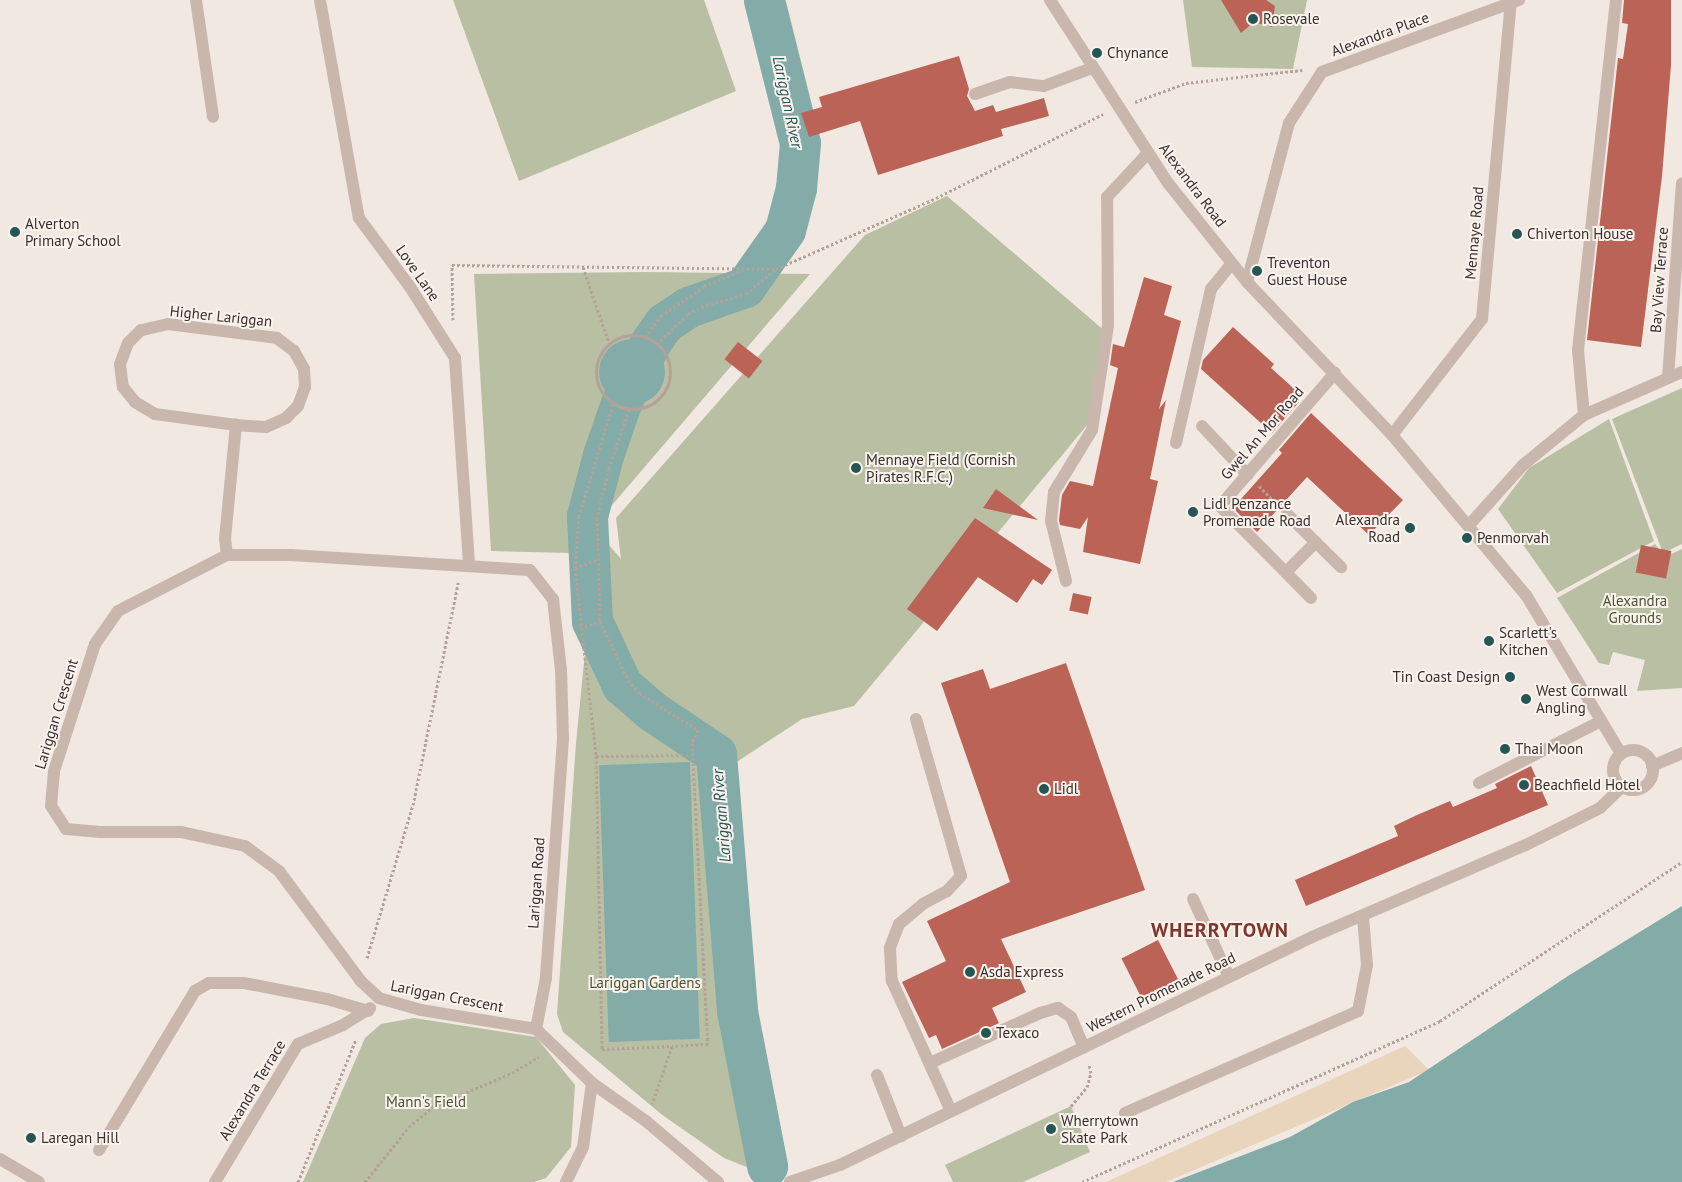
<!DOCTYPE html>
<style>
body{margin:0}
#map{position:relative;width:1682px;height:1182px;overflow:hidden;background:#f1e8e1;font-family:"PT Sans",sans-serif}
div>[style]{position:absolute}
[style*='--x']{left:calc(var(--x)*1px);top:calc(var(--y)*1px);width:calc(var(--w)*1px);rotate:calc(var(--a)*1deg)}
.green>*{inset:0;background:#b9bfa2}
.sand>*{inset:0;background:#e9d4bc}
.water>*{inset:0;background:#83aca9;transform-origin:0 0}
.round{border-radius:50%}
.river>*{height:41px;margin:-20.5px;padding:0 20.5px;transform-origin:20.5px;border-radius:20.5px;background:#83aca9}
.building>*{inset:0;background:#bb6356;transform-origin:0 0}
.path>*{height:3px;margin-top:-1.5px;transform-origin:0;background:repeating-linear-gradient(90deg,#b4a198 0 2.5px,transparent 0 5px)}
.path>.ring{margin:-1.5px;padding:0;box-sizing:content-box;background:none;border:3px solid #b4a198;border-radius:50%}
.minor>*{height:12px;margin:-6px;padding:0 6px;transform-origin:6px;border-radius:6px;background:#c9b7ae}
.minor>.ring{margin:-6px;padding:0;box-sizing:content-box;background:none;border:12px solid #c9b7ae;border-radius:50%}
.dots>*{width:14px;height:14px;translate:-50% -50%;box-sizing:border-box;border:2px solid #f9f2ed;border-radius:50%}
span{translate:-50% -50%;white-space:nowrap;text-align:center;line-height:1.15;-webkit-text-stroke:4px #f9f2ed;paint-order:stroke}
.poi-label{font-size:15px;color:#382e2c}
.left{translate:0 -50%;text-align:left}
.right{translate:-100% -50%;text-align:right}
.street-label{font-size:15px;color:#382e2c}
.park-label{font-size:15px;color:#4b5432}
.water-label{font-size:16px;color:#255654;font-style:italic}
.district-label{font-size:20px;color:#7f372c;font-weight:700;letter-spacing:1px}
</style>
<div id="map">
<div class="green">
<i style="clip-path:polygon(453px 0,704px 0,736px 91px,519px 181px)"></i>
<i style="clip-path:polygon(1183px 0,1307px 0,1293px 69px,1192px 67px)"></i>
<i style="clip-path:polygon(947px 196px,1106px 332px,1093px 418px,854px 706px,802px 719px,714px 777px,732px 1011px,751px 1128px,747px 1167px,724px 1158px,661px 1114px,563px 1032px,557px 1014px,576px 743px,597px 531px,621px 559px,616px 518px,865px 235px)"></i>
<i style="clip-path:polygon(647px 272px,810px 274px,571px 553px,491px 551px,474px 274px)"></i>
<i style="clip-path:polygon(1682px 388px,1682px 544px,1663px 553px,1612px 419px)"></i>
<i style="clip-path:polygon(1609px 419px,1654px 541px,1557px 593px,1498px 509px,1529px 468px)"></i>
<i style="clip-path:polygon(1655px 544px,1665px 557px,1682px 549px,1682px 688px,1637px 691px,1645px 660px,1613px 652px,1609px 665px,1599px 663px,1557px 598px)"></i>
<i style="clip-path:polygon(414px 1018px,536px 1037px,575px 1085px,571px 1147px,546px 1178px,534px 1182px,303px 1182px,365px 1038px,381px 1024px)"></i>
<i style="clip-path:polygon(1071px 1106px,1090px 1152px,1023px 1182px,953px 1182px,945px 1165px)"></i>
</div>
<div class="sand">
<i style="clip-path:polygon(1405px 1046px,1429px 1070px,1166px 1182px,1106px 1182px)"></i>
</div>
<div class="water">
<i class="round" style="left:599px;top:339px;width:66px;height:66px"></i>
<i style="left:690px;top:762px;width:277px;height:91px;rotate:88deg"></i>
<i style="clip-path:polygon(1682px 906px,1682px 1182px,1173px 1182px,1290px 1137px,1353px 1102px,1409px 1082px,1568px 976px)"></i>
</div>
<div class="river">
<i style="--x:764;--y:0;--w:147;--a:75.9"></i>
<i style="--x:800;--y:143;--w:45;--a:95.1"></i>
<i style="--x:796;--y:188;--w:43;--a:104.7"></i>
<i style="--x:785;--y:230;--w:70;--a:125.1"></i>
<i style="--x:745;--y:287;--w:60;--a:160.7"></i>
<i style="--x:688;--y:307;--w:29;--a:146"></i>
<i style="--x:664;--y:323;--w:24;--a:125"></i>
<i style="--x:650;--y:343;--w:67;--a:115.8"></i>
<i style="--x:621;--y:403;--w:55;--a:109.1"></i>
<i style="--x:603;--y:455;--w:63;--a:104.7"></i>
<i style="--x:587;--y:516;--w:105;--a:87.3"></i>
<i style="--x:592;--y:621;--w:71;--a:64.9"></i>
<i style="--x:622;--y:685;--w:40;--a:41"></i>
<i style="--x:652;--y:711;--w:77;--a:33.9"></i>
<i style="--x:716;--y:754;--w:258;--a:85.3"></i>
<i style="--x:737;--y:1011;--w:158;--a:79"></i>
</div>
<div class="building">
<i style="clip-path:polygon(1221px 0,1266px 0,1275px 6px,1272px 27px,1254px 22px,1241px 33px)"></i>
<i style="clip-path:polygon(1624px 0,1671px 0,1671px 65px,1662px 176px,1641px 347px,1587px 340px,1618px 58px,1623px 59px,1628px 24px,1622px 23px)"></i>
<i style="clip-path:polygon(959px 56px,969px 89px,967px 96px,975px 111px,993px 105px,996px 112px,1044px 98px,1049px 116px,1001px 129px,1003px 136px,878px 175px,860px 121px,809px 137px,801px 113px,822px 107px,819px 97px)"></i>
<i style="clip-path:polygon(1144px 277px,1172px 286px,1164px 315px,1181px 321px,1159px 409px,1166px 400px,1150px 479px,1158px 481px,1140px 564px,1083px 552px,1088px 517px,1080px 529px,1060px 525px,1059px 520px,1062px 495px,1070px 481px,1093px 486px,1118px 368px,1110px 365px,1113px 344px,1124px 347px)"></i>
<i style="clip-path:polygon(1233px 327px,1274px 364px,1271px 368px,1301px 395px,1296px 400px,1299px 402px,1272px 433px,1201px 369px,1203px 360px)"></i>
<i style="left:738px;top:342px;width:31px;height:22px;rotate:38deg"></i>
<i style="clip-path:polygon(1311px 413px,1403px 500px,1369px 535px,1307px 477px,1257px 532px,1233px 508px,1282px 453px,1279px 450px)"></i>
<i style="clip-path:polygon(996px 489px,1038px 520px,983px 508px)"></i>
<i style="clip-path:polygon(975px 518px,1052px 570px,1042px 585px,1033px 579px,1017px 603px,978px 577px,937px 631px,907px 609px)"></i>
<i style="left:1641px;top:545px;width:31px;height:28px;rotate:11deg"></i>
<i style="left:1073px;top:593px;width:19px;height:18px;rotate:12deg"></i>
<i style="clip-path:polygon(1066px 663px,1145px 890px,1001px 939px,1026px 992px,992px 1008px,999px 1023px,942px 1049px,936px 1035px,929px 1038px,902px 982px,946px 961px,927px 921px,1010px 882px,941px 683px,983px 669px,990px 689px)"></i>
<i style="clip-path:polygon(1531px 766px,1548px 805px,1306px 906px,1295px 880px,1398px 836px,1394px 826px,1417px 815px,1450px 801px,1453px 807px,1497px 788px,1495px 784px)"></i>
<i style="left:1158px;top:940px;width:45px;height:41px;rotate:63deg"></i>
</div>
<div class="path">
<i style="--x:1135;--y:102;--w:54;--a:-20.4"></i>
<i style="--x:1186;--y:83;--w:117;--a:-6.4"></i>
<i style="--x:583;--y:267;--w:80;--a:71.1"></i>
<i style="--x:453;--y:320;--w:55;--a:-91"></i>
<i style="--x:452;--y:265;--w:324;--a:0.7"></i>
<i class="ring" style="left:596px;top:335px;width:71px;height:71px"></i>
<i style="--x:645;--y:337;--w:26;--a:-53"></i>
<i style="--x:661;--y:316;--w:52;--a:-34.9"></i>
<i style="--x:704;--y:286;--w:41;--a:-22.8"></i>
<i style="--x:657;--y:344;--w:43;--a:-44.1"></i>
<i style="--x:688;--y:314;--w:20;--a:-27"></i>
<i style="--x:706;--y:305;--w:41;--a:-15.4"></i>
<i style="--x:746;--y:294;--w:39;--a:-40"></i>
<i style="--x:776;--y:269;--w:175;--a:-23.9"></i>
<i style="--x:936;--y:198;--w:187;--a:-26.7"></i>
<i style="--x:613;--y:404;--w:117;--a:106.9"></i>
<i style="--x:579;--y:516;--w:52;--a:94.4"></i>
<i style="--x:575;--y:568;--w:189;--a:83.6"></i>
<i style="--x:596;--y:756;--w:293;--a:88.8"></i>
<i style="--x:602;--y:1049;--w:70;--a:-2.5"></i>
<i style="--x:629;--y:409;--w:62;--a:108.7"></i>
<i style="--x:609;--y:468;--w:51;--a:103.5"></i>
<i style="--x:597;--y:518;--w:103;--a:88.3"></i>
<i style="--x:600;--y:621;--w:65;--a:64.6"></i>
<i style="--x:628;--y:680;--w:17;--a:50"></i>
<i style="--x:639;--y:693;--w:70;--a:32.1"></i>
<i style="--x:698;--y:730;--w:14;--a:115"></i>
<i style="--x:692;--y:743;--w:301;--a:87"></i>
<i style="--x:708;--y:1044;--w:36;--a:177"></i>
<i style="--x:672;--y:1046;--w:61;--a:109"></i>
<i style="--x:1259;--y:486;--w:24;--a:45"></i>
<i style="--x:575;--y:568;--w:25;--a:-21"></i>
<i style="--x:580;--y:628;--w:21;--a:-19"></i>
<i style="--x:596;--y:756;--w:96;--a:-0.6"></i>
<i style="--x:367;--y:958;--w:160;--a:-73.3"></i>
<i style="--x:413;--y:805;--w:227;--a:-78.5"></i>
<i style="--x:1071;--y:1106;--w:25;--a:-50"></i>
<i style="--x:1087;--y:1087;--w:15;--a:-74"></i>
<i style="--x:1091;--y:1073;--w:9;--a:-103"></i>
<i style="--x:298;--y:1182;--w:154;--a:-67.9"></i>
<i style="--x:365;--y:1182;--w:70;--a:-51.3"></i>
<i style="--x:409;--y:1127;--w:33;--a:-40"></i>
<i style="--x:434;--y:1106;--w:85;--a:-22.9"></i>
<i style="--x:512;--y:1073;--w:31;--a:-31"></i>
<i style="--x:1082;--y:1182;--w:393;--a:-24.2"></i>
<i style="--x:1440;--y:1021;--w:290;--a:-33.3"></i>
</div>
<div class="minor">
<i style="--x:196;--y:0;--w:118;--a:81.7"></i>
<i style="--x:320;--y:0;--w:221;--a:79.9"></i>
<i style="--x:359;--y:218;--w:86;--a:53.5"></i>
<i style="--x:410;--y:287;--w:84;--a:57.6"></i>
<i style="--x:455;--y:358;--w:208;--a:86.1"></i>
<i style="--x:1050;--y:0;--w:218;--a:57.2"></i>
<i style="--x:1168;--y:183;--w:127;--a:51.4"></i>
<i style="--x:1247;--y:282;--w:211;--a:46.5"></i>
<i style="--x:1392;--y:435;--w:209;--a:50.1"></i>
<i style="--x:1526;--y:595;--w:185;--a:59.1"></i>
<i style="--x:975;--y:94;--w:37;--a:-19"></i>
<i style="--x:1010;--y:82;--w:34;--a:7"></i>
<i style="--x:1044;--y:86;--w:51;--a:-20.6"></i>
<i style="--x:1247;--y:282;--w:164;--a:-75.2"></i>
<i style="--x:1289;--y:123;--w:61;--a:-57.1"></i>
<i style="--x:1322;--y:72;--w:210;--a:-20.1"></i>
<i style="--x:1668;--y:378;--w:195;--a:-85.9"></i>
<i style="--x:1584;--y:415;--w:65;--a:-95.3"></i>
<i style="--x:1578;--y:350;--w:352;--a:-83.8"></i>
<i style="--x:1202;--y:426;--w:67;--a:46.8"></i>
<i style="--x:1392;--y:435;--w:147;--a:-52.2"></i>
<i style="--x:1482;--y:319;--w:317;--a:-84.8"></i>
<i style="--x:1176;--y:443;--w:158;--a:-77.2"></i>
<i style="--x:1211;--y:289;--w:33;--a:-51"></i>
<i style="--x:1287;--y:514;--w:76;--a:44.5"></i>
<i style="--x:1470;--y:524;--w:79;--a:-48.1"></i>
<i style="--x:1523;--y:465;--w:79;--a:-39.3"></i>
<i style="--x:1584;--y:415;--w:107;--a:-23.7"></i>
<i style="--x:227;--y:555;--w:64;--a:0"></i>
<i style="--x:291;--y:555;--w:239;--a:3.6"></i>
<i style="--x:530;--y:570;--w:37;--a:52"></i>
<i style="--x:553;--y:599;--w:71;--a:83.6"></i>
<i style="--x:561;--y:670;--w:69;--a:88.3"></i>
<i style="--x:563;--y:739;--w:240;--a:94.1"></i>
<i style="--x:546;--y:978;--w:52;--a:101.1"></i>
<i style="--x:536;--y:1029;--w:117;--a:-170.6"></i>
<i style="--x:421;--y:1010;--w:44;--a:-164.1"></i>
<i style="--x:379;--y:998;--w:26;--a:-137"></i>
<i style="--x:360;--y:980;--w:136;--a:-126.6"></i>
<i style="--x:279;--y:871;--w:42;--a:-143.7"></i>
<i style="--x:245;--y:846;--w:66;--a:-167.7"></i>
<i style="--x:181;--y:832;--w:81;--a:180"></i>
<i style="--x:100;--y:832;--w:34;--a:-175"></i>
<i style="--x:66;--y:829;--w:27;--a:-123"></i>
<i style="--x:51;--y:806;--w:35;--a:-85"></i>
<i style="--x:54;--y:771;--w:133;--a:-72.1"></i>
<i style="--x:95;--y:644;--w:40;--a:-55.1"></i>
<i style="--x:118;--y:611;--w:123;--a:-27.2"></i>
<i style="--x:227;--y:555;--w:16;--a:-97"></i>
<i style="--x:225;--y:539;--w:115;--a:-84.5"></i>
<i style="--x:236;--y:425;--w:30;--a:4"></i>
<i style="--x:266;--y:427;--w:22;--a:-24"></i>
<i style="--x:286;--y:418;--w:17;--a:-45"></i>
<i style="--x:298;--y:406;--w:20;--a:-70"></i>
<i style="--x:305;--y:387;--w:18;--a:-93"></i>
<i style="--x:304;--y:369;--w:21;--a:-119"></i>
<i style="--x:294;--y:351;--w:21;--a:-143"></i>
<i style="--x:277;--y:338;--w:110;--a:-172.7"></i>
<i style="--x:168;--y:324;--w:28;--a:167"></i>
<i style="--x:141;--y:330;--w:18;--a:135"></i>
<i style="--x:128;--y:343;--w:22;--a:111"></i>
<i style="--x:120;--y:364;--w:23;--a:83"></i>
<i style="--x:123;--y:387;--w:19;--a:51"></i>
<i style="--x:135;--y:402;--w:23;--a:31"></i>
<i style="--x:155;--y:414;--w:82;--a:7.7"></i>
<i style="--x:1286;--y:572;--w:42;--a:-45"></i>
<i style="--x:1066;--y:581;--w:62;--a:-104"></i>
<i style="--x:1051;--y:521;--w:29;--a:-84"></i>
<i style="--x:1054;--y:492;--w:73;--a:-58.5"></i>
<i style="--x:1092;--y:430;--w:106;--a:-81.3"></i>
<i style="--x:1108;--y:325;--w:128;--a:-90.4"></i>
<i style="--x:1107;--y:197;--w:60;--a:-47"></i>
<i style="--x:1311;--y:598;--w:129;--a:-134.7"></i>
<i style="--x:1220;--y:506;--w:176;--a:-49.2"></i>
<i style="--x:916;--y:719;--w:163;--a:74"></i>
<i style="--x:961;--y:876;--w:21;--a:133"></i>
<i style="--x:947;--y:891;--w:27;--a:152"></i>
<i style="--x:923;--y:904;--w:31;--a:140"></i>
<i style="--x:899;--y:924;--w:26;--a:111"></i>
<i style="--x:890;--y:948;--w:33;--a:87"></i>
<i style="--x:892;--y:981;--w:143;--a:65.6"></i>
<i class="ring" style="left:1613px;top:750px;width:28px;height:28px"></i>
<i style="--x:1652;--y:766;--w:33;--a:-23"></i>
<i style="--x:1479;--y:783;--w:137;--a:-26.9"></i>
<i style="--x:1193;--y:899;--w:86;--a:65.2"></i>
<i style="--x:536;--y:1029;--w:78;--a:44"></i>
<i style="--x:592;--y:1083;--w:67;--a:35.3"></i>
<i style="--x:647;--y:1122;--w:93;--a:40.2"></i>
<i style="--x:930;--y:1063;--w:121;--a:-24.4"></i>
<i style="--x:1040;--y:1013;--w:19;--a:-16"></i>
<i style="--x:1058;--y:1008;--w:16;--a:35"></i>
<i style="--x:1071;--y:1017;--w:33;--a:67"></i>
<i style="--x:877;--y:1075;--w:66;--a:68.5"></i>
<i style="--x:1125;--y:1113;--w:254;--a:-23.6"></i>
<i style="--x:1358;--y:1011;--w:47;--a:-78.9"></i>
<i style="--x:1367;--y:965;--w:48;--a:-94.8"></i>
<i style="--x:99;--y:1150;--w:186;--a:-58.9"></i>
<i style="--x:195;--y:991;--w:16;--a:-30"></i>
<i style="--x:209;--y:983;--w:35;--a:0"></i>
<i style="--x:244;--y:983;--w:85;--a:10.9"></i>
<i style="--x:327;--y:999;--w:43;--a:16.3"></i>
<i style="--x:0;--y:1159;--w:45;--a:30.5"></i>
<i style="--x:215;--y:1182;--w:161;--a:-59"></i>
<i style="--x:298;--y:1044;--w:49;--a:-22.9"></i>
<i style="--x:343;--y:1025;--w:32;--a:-32"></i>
<i style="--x:566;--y:1182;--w:39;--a:-64"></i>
<i style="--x:583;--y:1147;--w:65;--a:-82"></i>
<i style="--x:790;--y:1182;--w:53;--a:-18.8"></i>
<i style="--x:840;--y:1165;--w:524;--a:-25.78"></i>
<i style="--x:1312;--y:937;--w:233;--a:-23.3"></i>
<i style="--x:1526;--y:845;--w:83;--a:-26.6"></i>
<i style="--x:1600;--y:808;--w:32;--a:-44"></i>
</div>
<div class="dots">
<i style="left:1253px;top:19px;background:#255654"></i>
<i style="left:1097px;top:53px;background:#255654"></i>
<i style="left:15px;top:232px;background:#255654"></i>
<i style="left:1517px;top:234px;background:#255654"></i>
<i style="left:1257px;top:271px;background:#255654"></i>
<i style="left:856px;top:468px;background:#255654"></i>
<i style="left:1193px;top:512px;background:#255654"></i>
<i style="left:1410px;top:528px;background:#255654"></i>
<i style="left:1467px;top:538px;background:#255654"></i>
<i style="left:1489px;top:641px;background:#255654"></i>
<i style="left:1510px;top:677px;background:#255654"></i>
<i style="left:1526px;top:699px;background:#255654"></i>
<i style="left:1505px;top:749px;background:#255654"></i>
<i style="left:1524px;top:785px;background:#255654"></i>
<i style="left:1044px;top:789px;background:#255654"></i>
<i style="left:970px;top:972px;background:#255654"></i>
<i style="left:986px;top:1033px;background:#255654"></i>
<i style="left:1051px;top:1129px;background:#255654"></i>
<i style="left:31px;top:1138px;background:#255654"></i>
</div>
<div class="poi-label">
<span class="left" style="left:1263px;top:19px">Rosevale</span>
<span class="left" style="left:1107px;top:53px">Chynance</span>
<span class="left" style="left:25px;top:232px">Alverton<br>Primary School</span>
<span class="left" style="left:1527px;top:234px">Chiverton House</span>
<span class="left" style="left:1267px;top:271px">Treventon<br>Guest House</span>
<span class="left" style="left:866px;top:468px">Mennaye Field (Cornish<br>Pirates R.F.C.)</span>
<span class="left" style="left:1203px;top:512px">Lidl Penzance<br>Promenade Road</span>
<span class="right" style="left:1400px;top:528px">Alexandra<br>Road</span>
<span class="left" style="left:1477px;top:538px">Penmorvah</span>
<span class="left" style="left:1499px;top:641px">Scarlett's<br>Kitchen</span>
<span class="right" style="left:1500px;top:677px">Tin Coast Design</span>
<span class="left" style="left:1536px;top:699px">West Cornwall<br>Angling</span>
<span class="left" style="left:1515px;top:749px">Thai Moon</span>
<span class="left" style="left:1534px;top:785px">Beachfield Hotel</span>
<span class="left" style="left:1054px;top:789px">Lidl</span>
<span class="left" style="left:980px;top:972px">Asda Express</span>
<span class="left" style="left:996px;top:1033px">Texaco</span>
<span class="left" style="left:1061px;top:1129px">Wherrytown<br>Skate Park</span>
<span class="left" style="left:41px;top:1138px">Laregan Hill</span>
</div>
<div class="street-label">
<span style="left:1380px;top:34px;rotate:-20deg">Alexandra Place</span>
<span style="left:1193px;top:185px;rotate:53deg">Alexandra Road</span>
<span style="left:1474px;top:233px;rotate:-85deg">Mennaye Road</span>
<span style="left:418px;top:273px;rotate:55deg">Love Lane</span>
<span style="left:1659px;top:280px;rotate:-86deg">Bay View Terrace</span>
<span style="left:221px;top:316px;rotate:6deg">Higher Lariggan</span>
<span style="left:1262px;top:433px;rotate:-49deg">Gwel An Mor Road</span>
<span style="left:56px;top:714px;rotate:-73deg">Lariggan Crescent</span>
<span style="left:536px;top:883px;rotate:-86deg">Lariggan Road</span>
<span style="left:1161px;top:992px;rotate:-26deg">Western Promenade Road</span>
<span style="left:447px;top:996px;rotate:11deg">Lariggan Crescent</span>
<span style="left:252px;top:1090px;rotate:-59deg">Alexandra Terrace</span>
</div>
<div class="park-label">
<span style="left:1635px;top:609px">Alexandra<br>Grounds</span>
<span style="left:645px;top:983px">Lariggan Gardens</span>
<span style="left:426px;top:1102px">Mann's Field</span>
</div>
<div class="water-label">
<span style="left:788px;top:102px;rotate:78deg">Lariggan River</span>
<span style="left:721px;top:816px;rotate:-95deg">Lariggan River</span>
</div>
<div class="district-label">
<span style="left:1220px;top:930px">WHERRYTOWN</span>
</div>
</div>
